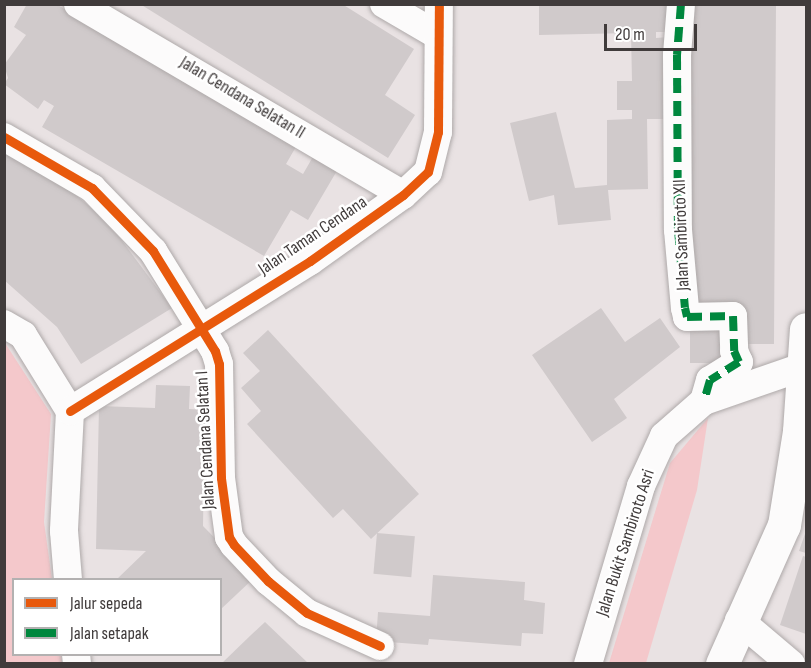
<!DOCTYPE html>
<style>
body{margin:0}
#map{position:relative;width:811px;height:668px;overflow:hidden;background:#e9e2e3;font-family:"Sofia Sans Condensed",sans-serif}
div>[style]{position:absolute}
[style*='--x']{left:calc(var(--x)*1px);top:calc(var(--y)*1px);width:calc(var(--w)*1px);rotate:calc(var(--a)*1deg)}
.green>*{inset:0;background:#f4c8cb}
.building>*{inset:0;background:#d0cacb;transform-origin:0 0}
.roads{filter:drop-shadow(0 0 2px #aea9a9) drop-shadow(0 0 2px #aea9a9)}
.street>*{height:28px;margin:-14px;padding:0 14px;transform-origin:14px;border-radius:14px;background:#fcfbfb}
.secondary>*{height:33px;margin:-16.5px;padding:0 16.5px;transform-origin:16.5px;border-radius:16.5px;background:#fcfbfb}
.quiet>*{height:8px;margin-top:-4px;transform-origin:0;background:repeating-linear-gradient(90deg,#00873e 0 15px,transparent 0 23px)}
.cycleway>*{height:9px;margin:-4.5px;padding:0 4.5px;transform-origin:4.5px;border-radius:4.5px;background:#e8590c}
span{translate:-50% -50%;white-space:nowrap;text-align:center;line-height:1.15;-webkit-text-stroke:5px #fff;paint-order:stroke}
.street-label{font-size:18px;color:#403b3b}
.frame{position:absolute;inset:0;border:6px solid #403b3b;pointer-events:none}
.legend{position:absolute;left:12px;top:578px;width:210px;height:78px;box-sizing:border-box;background:#fff;border:2px solid #b3b1b1;margin:0;padding:8px 10px;list-style:none;font-size:18px;color:#403b3b}
.legend li{display:flex;align-items:center;gap:12px;height:30px}
.legend b{width:30px;border:2px solid #b3b1b1}
.scale{position:absolute;left:604px;top:24px;width:93px;height:27px;box-sizing:border-box;border:3px solid #403b3b;border-top:0;padding-left:8px;font-size:18px;line-height:21px;white-space:nowrap;color:#403b3b;-webkit-text-stroke:4px #fff;paint-order:stroke}
</style>
<div id="map">
<div class="green">
<i style="clip-path:polygon(5px 343px,51px 414px,44px 522px,52px 579px,14px 580px,14px 654px,61px 655px,62px 663px,5px 663px)"></i>
<i style="clip-path:polygon(708px 418px,697px 490px,646px 663px,609px 663px,670px 463px)"></i>
</div>
<div class="building">
<i style="clip-path:polygon(27px 4px,56px 4px,297px 145px,286px 164px,303px 174px,314px 155px,338px 169px,308px 220px,291px 210px,264px 256px,42px 127px,54px 106px,44px 100px,38px 109px,4px 84px,8px 78px,4px 65px,26px 35px,14px 27px)"></i>
<i style="clip-path:polygon(140px 4px,342px 4px,414px 49px,385px 95px,415px 115px,388px 158px)"></i>
<i style="clip-path:polygon(539px 4px,669px 4px,669px 32px,656px 32px,656px 38px,669px 37px,671px 119px,647px 119px,648px 189px,608px 190px,611px 220px,558px 225px,554px 195px,529px 201px,510px 123px,556px 112px,575px 188px,607px 185px,607px 120px,632px 119px,632px 110px,617px 110px,617px 81px,632px 81px,631px 33px,539px 35px)"></i>
<i style="clip-path:polygon(692px 4px,776px 4px,774px 344px,737px 344px,737px 302px,730px 302px,731px 311px,690px 311px)"></i>
<i style="clip-path:polygon(4px 149px,60px 181px,91px 208px,120px 238px,172px 308px,81px 364px,57px 327px,4px 280px)"></i>
<i style="clip-path:polygon(601px 308px,625px 342px,660px 318px,680px 347px,614px 399px,627px 418px,592px 442px,532px 355px)"></i>
<i style="left:690px;top:321px;width:40px;height:42px"></i>
<i style="clip-path:polygon(268px 330px,419px 494px,371px 539px,343px 509px,333px 518px,247px 424px,261px 411px,241px 388px,260px 371px,243px 353px)"></i>
<i style="clip-path:polygon(156px 385px,190px 386px,189px 409px,205px 410px,203px 526px,254px 578px,220px 610px,220px 579px,117px 579px,146px 551px,96px 549px,99px 406px,155px 408px)"></i>
<i style="clip-path:polygon(806px 531px,806px 553px,799px 551px)"></i>
<i style="left:377px;top:533px;width:38px;height:41px;rotate:5deg"></i>
<i style="clip-path:polygon(803px 556px,806px 557px,806px 634px,780px 625px)"></i>
<i style="clip-path:polygon(433px 575px,525px 582px,524px 600px,545px 603px,543px 634px,522px 633px,521px 646px,429px 639px,428px 645px,376px 641px,378px 612px,430px 616px)"></i>
<i style="clip-path:polygon(265px 622px,308px 663px,222px 663px,251px 635px)"></i>
</div>
<div class="roads">
<div class="street">
<i style="--x:78;--y:4;--w:377;--a:30.4"></i>
<i style="--x:384;--y:4;--w:61;--a:30.3"></i>
<i style="--x:681;--y:4;--w:51;--a:94.5"></i>
<i style="--x:677;--y:55;--w:175;--a:89.7"></i>
<i style="--x:678;--y:230;--w:78;--a:84.9"></i>
<i style="--x:685;--y:308;--w:9;--a:77"></i>
<i style="--x:687;--y:317;--w:46;--a:-1.2"></i>
<i style="--x:733;--y:316;--w:35;--a:88"></i>
<i style="--x:734;--y:351;--w:12;--a:66"></i>
<i style="--x:739;--y:362;--w:34;--a:148"></i>
<i style="--x:710;--y:380;--w:22;--a:106"></i>
<i style="--x:4;--y:137;--w:102;--a:30.1"></i>
<i style="--x:92;--y:188;--w:88;--a:45.9"></i>
<i style="--x:153;--y:251;--w:118;--a:58.2"></i>
<i style="--x:215;--y:351;--w:14;--a:73"></i>
<i style="--x:219;--y:364;--w:114;--a:89"></i>
<i style="--x:221;--y:478;--w:60;--a:82.3"></i>
<i style="--x:229;--y:537;--w:9;--a:58"></i>
<i style="--x:234;--y:545;--w:50;--a:46.6"></i>
<i style="--x:268;--y:581;--w:50;--a:39.4"></i>
<i style="--x:307;--y:613;--w:80;--a:24.3"></i>
<i style="--x:4;--y:324;--w:22;--a:30"></i>
<i style="--x:23;--y:335;--w:89;--a:58.3"></i>
<i style="--x:70;--y:411;--w:120;--a:92.9"></i>
<i style="--x:64;--y:531;--w:49;--a:85.3"></i>
<i style="--x:70;--y:411;--w:283;--a:-32"></i>
<i style="--x:310;--y:261;--w:114;--a:-35.4"></i>
<i style="--x:403;--y:195;--w:34;--a:-43"></i>
<i style="--x:428;--y:172;--w:41;--a:-76"></i>
<i style="--x:438;--y:132;--w:128;--a:-89.6"></i>
<i style="--x:739;--y:620;--w:68;--a:40.2"></i>
<i style="--x:76;--y:654;--w:10;--a:84"></i>
<i style="--x:588;--y:664;--w:186;--a:-73.4"></i>
<i style="--x:641;--y:486;--w:55;--a:-65.3"></i>
<i style="--x:664;--y:436;--w:53;--a:-41.2"></i>
<i style="--x:704;--y:401;--w:104;--a:-19.1"></i>
</div>
<div class="secondary">
<i style="--x:722;--y:664;--w:152;--a:-66"></i>
<i style="--x:784;--y:525;--w:95;--a:-80.9"></i>
<i style="--x:799;--y:431;--w:102;--a:-86.1"></i>
</div>
</div>
<div class="quiet">
<i style="--x:681;--y:4;--w:51;--a:94.5"></i>
<i style="--x:677;--y:55;--w:175;--a:89.7"></i>
<i style="--x:678;--y:230;--w:78;--a:84.9"></i>
<i style="--x:685;--y:308;--w:9;--a:77"></i>
<i style="--x:687;--y:317;--w:46;--a:-1.2"></i>
<i style="--x:733;--y:316;--w:35;--a:88"></i>
<i style="--x:734;--y:351;--w:12;--a:66"></i>
<i style="--x:739;--y:362;--w:34;--a:148"></i>
<i style="--x:710;--y:380;--w:22;--a:106"></i>
</div>
<div class="cycleway">
<i style="--x:4;--y:137;--w:102;--a:30.1"></i>
<i style="--x:92;--y:188;--w:88;--a:45.9"></i>
<i style="--x:153;--y:251;--w:118;--a:58.2"></i>
<i style="--x:215;--y:351;--w:14;--a:73"></i>
<i style="--x:219;--y:364;--w:114;--a:89"></i>
<i style="--x:221;--y:478;--w:60;--a:82.3"></i>
<i style="--x:229;--y:537;--w:9;--a:58"></i>
<i style="--x:234;--y:545;--w:50;--a:46.6"></i>
<i style="--x:268;--y:581;--w:50;--a:39.4"></i>
<i style="--x:307;--y:613;--w:80;--a:24.3"></i>
<i style="--x:70;--y:411;--w:283;--a:-32"></i>
<i style="--x:310;--y:261;--w:114;--a:-35.4"></i>
<i style="--x:403;--y:195;--w:34;--a:-43"></i>
<i style="--x:428;--y:172;--w:41;--a:-76"></i>
<i style="--x:438;--y:132;--w:128;--a:-89.6"></i>
</div>
<div class="street-label">
<span style="left:242px;top:98px;rotate:31deg">Jalan Cendana Selatan II</span>
<span style="left:682px;top:235px;rotate:-92deg">Jalan Sambiroto XII</span>
<span style="left:313px;top:236px;rotate:-34deg">Jalan Taman Cendana</span>
<span style="left:206px;top:440px;rotate:-93deg">Jalan Cendana Selatan I</span>
<span style="left:626px;top:543px;rotate:-72deg">Jalan Bukit Sambiroto Asri</span>
</div>
<div class="frame"></div>
<ul class="legend">
<li><b style="height:8px;background:#e8590c"></b>Jalur sepeda</li>
<li><b style="height:8px;background:#00873e"></b>Jalan setapak</li>
</ul>
<div class="scale">20 m</div>
</div>
